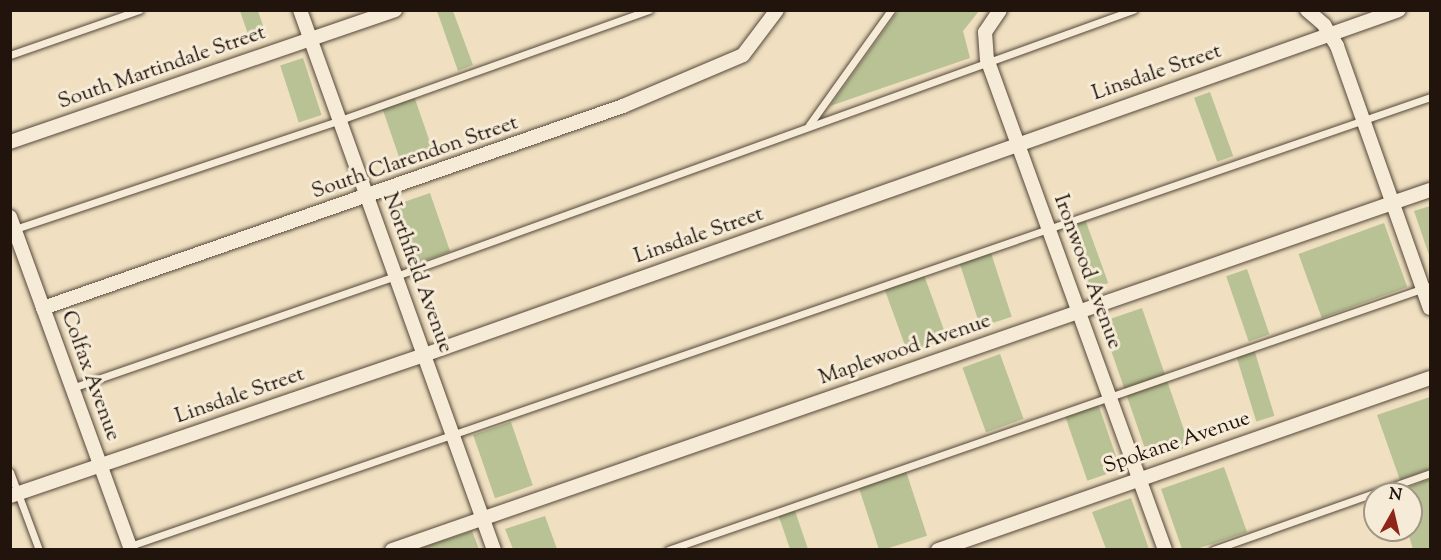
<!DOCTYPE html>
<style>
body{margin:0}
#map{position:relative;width:1441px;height:560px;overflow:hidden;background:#f0e0c1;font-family:"Sorts Mill Goudy",serif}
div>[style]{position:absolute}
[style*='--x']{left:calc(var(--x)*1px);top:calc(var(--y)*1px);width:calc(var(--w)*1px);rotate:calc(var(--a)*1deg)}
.green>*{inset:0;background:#b8c294;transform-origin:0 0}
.roads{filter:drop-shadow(0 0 2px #544739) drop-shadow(0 0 2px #544739)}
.lane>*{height:7px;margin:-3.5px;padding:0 3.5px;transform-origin:3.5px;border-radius:3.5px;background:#f5ebd7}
.street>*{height:14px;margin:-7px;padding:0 7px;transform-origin:7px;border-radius:7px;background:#f5ebd7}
span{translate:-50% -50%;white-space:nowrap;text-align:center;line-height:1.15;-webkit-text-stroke:6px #f5ebd7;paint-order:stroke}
.street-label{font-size:21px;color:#20140c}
.frame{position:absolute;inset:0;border:12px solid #20140c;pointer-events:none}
.north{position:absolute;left:1363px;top:482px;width:60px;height:60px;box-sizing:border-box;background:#f5ebd7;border:2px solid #a09586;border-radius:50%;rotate:8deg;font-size:16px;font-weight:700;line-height:24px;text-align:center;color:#20140c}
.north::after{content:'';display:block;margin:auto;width:21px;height:27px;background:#8f2418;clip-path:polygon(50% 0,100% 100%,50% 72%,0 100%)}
</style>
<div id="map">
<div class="green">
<i style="clip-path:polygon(240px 11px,258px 11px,267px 37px,251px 43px)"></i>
<i style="clip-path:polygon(437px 11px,453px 11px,473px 65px,458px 71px)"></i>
<i style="clip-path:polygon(898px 11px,979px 11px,963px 31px,970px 58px,830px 106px)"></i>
<i style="left:303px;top:58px;width:60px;height:24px;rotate:72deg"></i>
<i style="left:1210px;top:92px;width:68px;height:17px;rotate:70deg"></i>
<i style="left:414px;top:96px;width:62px;height:34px;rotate:71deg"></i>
<i style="left:430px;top:193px;width:62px;height:43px;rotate:71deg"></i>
<i style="clip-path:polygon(1430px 206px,1430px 258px,1414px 211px)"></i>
<i style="left:1085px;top:219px;width:68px;height:19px;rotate:70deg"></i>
<i style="left:1384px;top:223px;width:68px;height:91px;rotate:70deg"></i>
<i style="left:991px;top:253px;width:67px;height:33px;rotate:72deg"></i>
<i style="left:1247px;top:269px;width:69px;height:22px;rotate:71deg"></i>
<i style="left:924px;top:275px;width:68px;height:42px;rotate:70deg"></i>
<i style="left:1142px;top:308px;width:146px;height:43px;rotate:71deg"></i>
<i style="left:1254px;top:349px;width:70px;height:19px;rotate:73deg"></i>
<i style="left:1000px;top:354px;width:69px;height:40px;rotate:70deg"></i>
<i style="clip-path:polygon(1430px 397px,1430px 469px,1400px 480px,1377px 415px)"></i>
<i style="left:1098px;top:404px;width:69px;height:35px;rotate:71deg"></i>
<i style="left:511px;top:422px;width:67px;height:40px;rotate:71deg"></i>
<i style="clip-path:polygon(1224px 467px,1247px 532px,1197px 549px,1182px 549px,1161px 489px)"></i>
<i style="left:906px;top:471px;width:68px;height:50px;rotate:72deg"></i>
<i style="clip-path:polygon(1430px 479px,1430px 549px,1413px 549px,1407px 530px,1411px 530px,1411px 494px,1394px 493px)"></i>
<i style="clip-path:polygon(1131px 498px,1149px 549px,1106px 549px,1092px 512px)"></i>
<i style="clip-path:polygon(794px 508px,808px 549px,790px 549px,778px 514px)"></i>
<i style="clip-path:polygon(545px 516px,557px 549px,513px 549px,505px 529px)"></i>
<i style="clip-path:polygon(472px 531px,479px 549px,417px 549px)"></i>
</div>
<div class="roads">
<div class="lane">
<i style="--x:10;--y:55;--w:137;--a:-19.2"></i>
<i style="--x:809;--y:125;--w:141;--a:-54.5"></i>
<i style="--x:15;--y:229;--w:343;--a:-18.5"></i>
<i style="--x:340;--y:120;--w:328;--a:-19.6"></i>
<i style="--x:72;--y:388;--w:343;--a:-19.1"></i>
<i style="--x:396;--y:276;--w:784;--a:-19.85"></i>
<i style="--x:10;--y:472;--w:83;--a:69.6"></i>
<i style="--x:130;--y:546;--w:1375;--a:-19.05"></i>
<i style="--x:668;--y:550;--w:806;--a:-19.11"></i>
<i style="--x:1213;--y:550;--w:230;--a:-19.5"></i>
</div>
<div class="street">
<i style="--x:300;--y:10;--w:574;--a:70.24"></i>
<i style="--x:1000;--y:10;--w:27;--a:124"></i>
<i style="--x:985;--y:32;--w:27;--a:86"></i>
<i style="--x:987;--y:59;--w:522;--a:70.07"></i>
<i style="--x:1307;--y:10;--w:23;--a:41"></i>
<i style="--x:1324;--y:25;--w:25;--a:58"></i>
<i style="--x:1337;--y:46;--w:278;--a:70.5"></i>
<i style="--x:10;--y:142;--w:407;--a:-18.9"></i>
<i style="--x:10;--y:217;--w:354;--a:70"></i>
<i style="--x:43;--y:308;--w:614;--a:-19.2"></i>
<i style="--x:623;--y:106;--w:130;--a:-23"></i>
<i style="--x:743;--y:55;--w:56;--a:-52.9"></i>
<i style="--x:10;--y:496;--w:437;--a:-18.8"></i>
<i style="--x:424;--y:355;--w:1034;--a:-19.49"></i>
<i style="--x:392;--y:550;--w:1099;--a:-19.13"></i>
<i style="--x:938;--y:550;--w:521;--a:-19.27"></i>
</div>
</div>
<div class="street-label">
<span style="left:162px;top:68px;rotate:-19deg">South Martindale Street</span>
<span style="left:1157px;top:73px;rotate:-19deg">Linsdale Street</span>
<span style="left:415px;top:158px;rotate:-19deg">South Clarendon Street</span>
<span style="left:699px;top:236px;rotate:-19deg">Linsdale Street</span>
<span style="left:1087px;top:272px;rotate:70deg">Ironwood Avenue</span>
<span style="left:417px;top:273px;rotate:70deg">Northfield Avenue</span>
<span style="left:905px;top:350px;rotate:-19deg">Maplewood Avenue</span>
<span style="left:90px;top:376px;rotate:70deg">Colfax Avenue</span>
<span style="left:240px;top:396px;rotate:-19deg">Linsdale Street</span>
<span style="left:1177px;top:443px;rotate:-19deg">Spokane Avenue</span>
</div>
<div class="frame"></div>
<div class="north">N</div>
</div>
